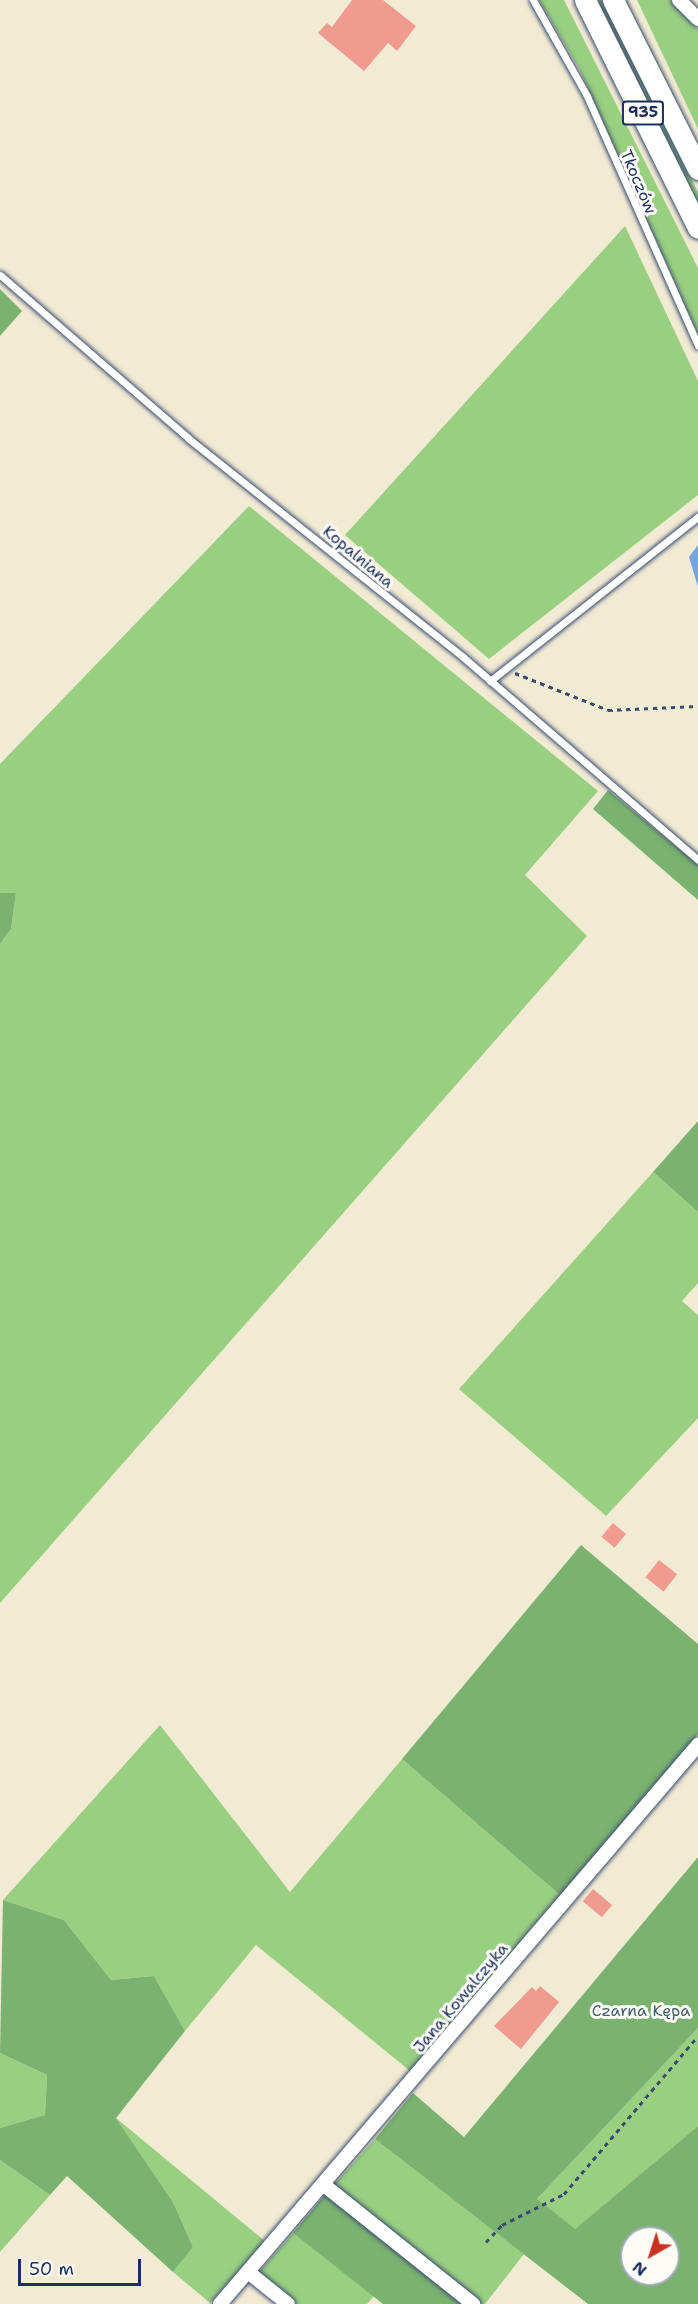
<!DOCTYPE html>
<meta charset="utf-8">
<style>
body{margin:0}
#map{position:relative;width:698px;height:2304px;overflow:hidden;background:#f2ebd4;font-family:"Shantell Sans",sans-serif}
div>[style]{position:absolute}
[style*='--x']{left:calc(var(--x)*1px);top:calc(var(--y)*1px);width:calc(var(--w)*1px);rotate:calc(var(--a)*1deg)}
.green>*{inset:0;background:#99cf81}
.forest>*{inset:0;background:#7ab26f}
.water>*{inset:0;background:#75a5df}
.building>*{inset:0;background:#f19a90;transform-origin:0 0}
.path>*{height:3px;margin-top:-1.5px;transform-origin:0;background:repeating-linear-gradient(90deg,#3b4b70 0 4.5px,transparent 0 9px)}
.roads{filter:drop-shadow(0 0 2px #3b4b70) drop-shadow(0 0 2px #3b4b70)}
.lane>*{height:7px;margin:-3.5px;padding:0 3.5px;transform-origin:3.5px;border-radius:3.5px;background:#fff}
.street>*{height:14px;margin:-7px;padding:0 7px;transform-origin:7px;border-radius:7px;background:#fff}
.primary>*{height:21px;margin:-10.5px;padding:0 10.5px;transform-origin:10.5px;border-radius:10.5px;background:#fff}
span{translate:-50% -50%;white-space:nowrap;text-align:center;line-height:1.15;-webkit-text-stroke:6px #fdfcf7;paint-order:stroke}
.shield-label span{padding:2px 4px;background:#fdfcf7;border:2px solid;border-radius:4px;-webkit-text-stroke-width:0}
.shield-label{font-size:15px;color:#1b2f5e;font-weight:700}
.street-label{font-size:16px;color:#1b2f5e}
.park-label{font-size:16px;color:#415f68}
.north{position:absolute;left:620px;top:2226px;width:60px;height:60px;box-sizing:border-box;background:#fdfcf7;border:2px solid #a3aaba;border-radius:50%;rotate:219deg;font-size:16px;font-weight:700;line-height:24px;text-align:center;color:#1b2f5e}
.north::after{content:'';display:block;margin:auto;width:21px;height:27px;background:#c8321e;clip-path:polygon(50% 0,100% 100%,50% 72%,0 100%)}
.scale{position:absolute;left:18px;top:2259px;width:123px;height:27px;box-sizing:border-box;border:3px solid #1b2f5e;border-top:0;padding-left:8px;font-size:18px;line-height:21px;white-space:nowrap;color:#1b2f5e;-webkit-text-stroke:4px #fdfcf7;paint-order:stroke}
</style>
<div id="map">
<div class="green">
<i style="clip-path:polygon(539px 0,564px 0,698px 268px,698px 334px,579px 68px)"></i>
<i style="clip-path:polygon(596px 0,602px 0,638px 70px,698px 192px,698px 204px)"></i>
<i style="clip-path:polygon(637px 0,671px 0,698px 29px,698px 129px)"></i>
<i style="clip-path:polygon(625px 226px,698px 381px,698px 495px,489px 659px,345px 535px)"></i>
<i style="clip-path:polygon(249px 506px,598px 791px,525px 875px,587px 936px,0 1603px,0 944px,11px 929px,16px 893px,0 893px,0 764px)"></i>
<i style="clip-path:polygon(653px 1172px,698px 1212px,698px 1283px,682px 1301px,698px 1315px,698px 1418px,606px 1516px,459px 1389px)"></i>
<i style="clip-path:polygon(160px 1725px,290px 1892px,402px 1759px,560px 1895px,410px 2071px,256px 1945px,185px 2031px,154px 1976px,111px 1980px,64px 1920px,3px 1900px)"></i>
<i style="clip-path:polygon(698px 2028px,698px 2126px,574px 2230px,537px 2199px)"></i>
<i style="clip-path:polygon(0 2053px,47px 2075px,45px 2115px,0 2128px)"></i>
<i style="clip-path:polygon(116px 2118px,266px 2242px,210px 2303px,173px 2272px,193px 2247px,173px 2202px)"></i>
<i style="clip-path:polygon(375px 2139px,524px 2254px,485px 2304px,473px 2304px,330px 2189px)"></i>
<i style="clip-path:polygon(0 2160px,50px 2195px,0 2252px)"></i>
<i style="clip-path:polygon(293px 2233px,374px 2296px,367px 2304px,288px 2304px,255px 2277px)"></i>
</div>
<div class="forest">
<i style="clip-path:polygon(0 289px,22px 311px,0 336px)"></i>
<i style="clip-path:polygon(608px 790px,698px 865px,698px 900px,593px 809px)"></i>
<i style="clip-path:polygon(0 893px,16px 893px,11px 929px,0 944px)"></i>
<i style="clip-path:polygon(698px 1121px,698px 1212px,653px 1172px)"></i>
<i style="clip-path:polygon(581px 1545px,698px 1644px,698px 1734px,560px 1895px,402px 1759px)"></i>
<i style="clip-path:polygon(evenodd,698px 1857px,698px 2028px,537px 2199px,575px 2229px,698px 2126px,698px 2304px,588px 2304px,375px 2139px,413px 2093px,464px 2137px,698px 1857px,632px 2238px,668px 2238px,668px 2274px,632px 2274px,632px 2238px)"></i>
<i style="clip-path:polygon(3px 1900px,64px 1920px,111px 1980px,154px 1976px,185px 2031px,116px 2118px,173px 2202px,193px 2247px,173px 2272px,67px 2176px,50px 2195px,0 2160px,0 2128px,45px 2115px,47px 2075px,0 2053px)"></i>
<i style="clip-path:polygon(330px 2189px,473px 2304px,383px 2304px,293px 2233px)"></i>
</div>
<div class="water">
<i style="clip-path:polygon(698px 545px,698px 587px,689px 557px)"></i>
</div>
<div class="building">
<i style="clip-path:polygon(352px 0,383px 0,416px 26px,397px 51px,388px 43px,364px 71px,318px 33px,327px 23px,332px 27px)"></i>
<i style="left:613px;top:1523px;width:17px;height:18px;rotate:40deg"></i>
<i style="left:659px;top:1560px;width:23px;height:22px;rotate:38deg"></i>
<i style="left:593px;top:1889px;width:25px;height:16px;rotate:40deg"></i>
<i style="clip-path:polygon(540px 1986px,559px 2002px,521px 2049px,494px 2026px,532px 1987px,536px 1991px)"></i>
</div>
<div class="path">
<i style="--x:515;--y:673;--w:100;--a:21.7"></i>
<i style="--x:608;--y:710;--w:90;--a:-2.5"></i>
<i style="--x:486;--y:2242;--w:23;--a:-47"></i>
<i style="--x:502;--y:2225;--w:69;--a:-26.6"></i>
<i style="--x:564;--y:2194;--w:207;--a:-49.7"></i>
</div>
<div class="roads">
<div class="lane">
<i style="--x:533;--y:0;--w:110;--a:60.6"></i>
<i style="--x:587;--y:96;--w:273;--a:66"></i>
<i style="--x:0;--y:275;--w:250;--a:40.9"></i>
<i style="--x:189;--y:439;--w:350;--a:38.5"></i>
<i style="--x:463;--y:657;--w:311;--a:40.8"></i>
<i style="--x:490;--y:681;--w:265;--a:-38.3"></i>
</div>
<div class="street">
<i style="--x:679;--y:0;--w:27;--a:45"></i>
<i style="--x:324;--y:2185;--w:191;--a:38.6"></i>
<i style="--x:248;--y:2272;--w:51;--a:38.7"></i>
<i style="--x:220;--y:2304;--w:736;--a:-49.47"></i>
</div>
<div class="primary">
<i style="--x:585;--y:0;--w:254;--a:63.6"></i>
<i style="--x:613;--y:0;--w:189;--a:63.3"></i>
</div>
</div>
<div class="shield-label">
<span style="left:643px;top:113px">935</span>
</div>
<div class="street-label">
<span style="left:638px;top:182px;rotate:67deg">Tkoczów</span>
<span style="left:358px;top:557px;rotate:40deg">Kopalniana</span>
<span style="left:461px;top:1998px;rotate:-50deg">Jana Kowalczyka</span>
</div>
<div class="park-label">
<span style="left:641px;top:2011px">Czarna Kępa</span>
</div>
<div class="north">N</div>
<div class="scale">50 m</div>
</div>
